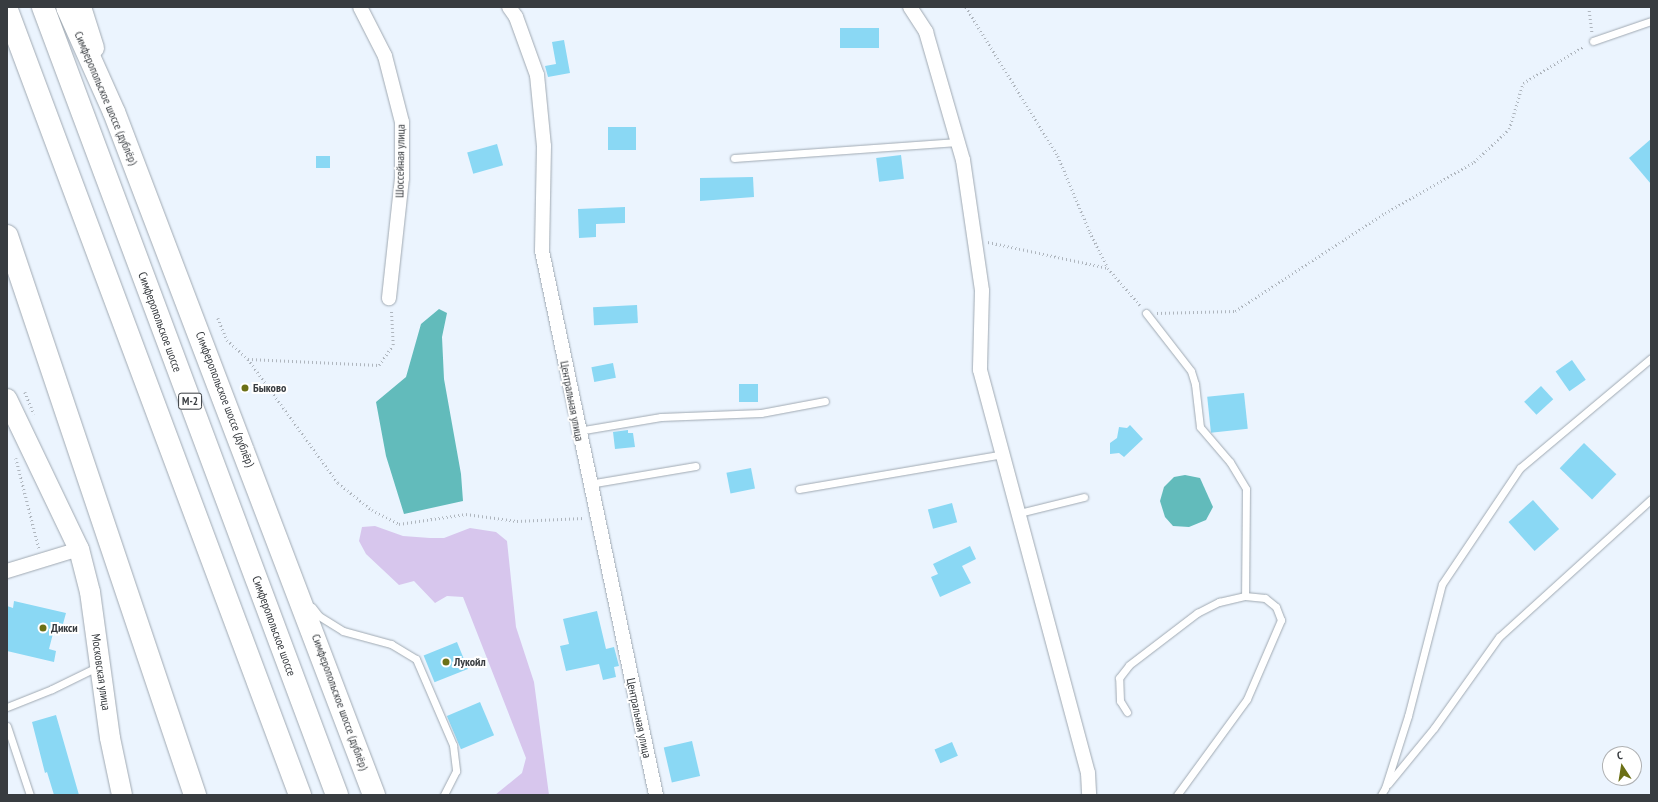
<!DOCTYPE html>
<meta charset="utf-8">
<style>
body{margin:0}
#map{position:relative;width:1658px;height:802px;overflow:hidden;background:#ebf4fe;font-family:"PT Sans Narrow",sans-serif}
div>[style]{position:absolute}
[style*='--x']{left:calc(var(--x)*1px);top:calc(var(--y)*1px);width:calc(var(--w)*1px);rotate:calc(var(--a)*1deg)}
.green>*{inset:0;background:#d7c6ed}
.water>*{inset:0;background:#62bbbb}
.building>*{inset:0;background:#8ad8f4;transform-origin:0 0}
.path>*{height:2.5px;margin-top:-1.25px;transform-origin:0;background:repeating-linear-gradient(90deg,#afb6be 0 1px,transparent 0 4px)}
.roads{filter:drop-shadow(0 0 1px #a0a9b2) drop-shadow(0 0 1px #a0a9b2)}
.lane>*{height:7px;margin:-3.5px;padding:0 3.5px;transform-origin:3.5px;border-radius:3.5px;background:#fff}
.street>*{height:14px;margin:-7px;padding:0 7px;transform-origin:7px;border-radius:7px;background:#fff}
.secondary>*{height:20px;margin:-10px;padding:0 10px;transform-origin:10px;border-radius:10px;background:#fff}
.primary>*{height:22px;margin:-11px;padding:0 11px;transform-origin:11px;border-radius:11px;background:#fff}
.highway>*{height:22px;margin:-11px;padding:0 11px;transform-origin:11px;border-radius:11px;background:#fff}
.dots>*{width:11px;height:11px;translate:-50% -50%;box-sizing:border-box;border:2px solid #fff;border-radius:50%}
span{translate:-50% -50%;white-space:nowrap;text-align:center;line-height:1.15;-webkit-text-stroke:4px #fff;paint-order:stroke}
.shield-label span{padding:1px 3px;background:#fff;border:1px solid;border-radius:3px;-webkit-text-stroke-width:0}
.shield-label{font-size:11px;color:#383c40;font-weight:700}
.street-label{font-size:12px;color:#383c40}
.poi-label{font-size:12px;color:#383c40;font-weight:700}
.left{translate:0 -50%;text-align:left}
.frame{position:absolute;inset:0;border:8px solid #383c40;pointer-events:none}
.north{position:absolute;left:1602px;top:746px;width:40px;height:40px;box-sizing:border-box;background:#fff;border:1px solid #afb1b3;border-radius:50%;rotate:348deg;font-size:11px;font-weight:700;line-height:16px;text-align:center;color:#383c40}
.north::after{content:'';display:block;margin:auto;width:14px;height:18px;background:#6b7016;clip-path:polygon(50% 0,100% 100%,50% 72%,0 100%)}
</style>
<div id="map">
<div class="green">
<i style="clip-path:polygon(375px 526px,403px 536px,430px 538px,444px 538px,470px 528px,496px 532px,507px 541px,516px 627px,534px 682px,549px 795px,495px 795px,522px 773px,526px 758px,463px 597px,447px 596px,435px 603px,414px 581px,399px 585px,366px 554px,359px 541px,362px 527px)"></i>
</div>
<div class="water">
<i style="clip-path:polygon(439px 309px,447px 313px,442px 337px,444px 379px,461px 474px,463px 501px,404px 514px,386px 456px,376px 402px,406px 377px,421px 324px)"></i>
<i style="clip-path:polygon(1185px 475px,1200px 478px,1213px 507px,1206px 520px,1189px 527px,1173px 526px,1165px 517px,1160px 501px,1164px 487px,1174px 477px)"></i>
</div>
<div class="building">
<i style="left:879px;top:28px;width:20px;height:39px;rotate:90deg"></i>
<i style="clip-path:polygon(564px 40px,570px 73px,548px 77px,545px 66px,556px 64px,552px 42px)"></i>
<i style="left:636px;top:127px;width:23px;height:28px;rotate:90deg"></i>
<i style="clip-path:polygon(1651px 139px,1651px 184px,1629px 158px)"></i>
<i style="left:497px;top:144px;width:22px;height:31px;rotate:74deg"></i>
<i style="left:901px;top:155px;width:24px;height:25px;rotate:83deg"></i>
<i style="left:316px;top:156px;width:14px;height:12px"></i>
<i style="clip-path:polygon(753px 177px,754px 197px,700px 201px,700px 178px)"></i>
<i style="clip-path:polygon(625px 207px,625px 223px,596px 224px,596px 237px,579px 238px,578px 209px)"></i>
<i style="left:637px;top:305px;width:18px;height:44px;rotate:87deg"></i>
<i style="left:1572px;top:360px;width:24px;height:20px;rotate:55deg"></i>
<i style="left:613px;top:363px;width:15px;height:22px;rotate:79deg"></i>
<i style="left:758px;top:384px;width:18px;height:19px;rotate:90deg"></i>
<i style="left:1541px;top:386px;width:18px;height:23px;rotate:47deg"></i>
<i style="left:1244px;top:393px;width:36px;height:37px;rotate:84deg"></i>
<i style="clip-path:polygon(1130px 425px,1143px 439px,1124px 457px,1119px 453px,1110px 454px,1110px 443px,1117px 438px,1119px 427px,1127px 428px)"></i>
<i style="clip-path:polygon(628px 430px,628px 433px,633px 433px,635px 447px,615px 449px,613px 432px)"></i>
<i style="left:1584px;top:443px;width:45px;height:35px;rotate:44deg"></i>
<i style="left:751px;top:468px;width:21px;height:25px;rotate:79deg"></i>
<i style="left:1533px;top:500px;width:39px;height:33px;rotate:48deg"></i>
<i style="left:952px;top:503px;width:20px;height:25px;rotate:75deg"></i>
<i style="clip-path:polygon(970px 546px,976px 559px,962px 566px,971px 583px,940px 597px,931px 577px,938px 574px,933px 564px)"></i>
<i style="clip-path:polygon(14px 601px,66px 613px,63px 624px,56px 622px,49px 649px,56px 651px,54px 662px,7px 651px,7px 606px,13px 608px)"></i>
<i style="clip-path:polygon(597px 611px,606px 649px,614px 647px,619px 666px,614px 667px,616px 677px,603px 680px,599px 664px,566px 671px,560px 646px,569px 644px,563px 619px)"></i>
<i style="left:457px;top:642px;width:29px;height:36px;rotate:68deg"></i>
<i style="left:480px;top:702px;width:36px;height:36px;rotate:67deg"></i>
<i style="clip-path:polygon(56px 715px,79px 795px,54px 795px,47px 772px,45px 773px,32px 722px)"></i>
<i style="left:692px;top:741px;width:36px;height:29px;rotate:77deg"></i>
<i style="left:952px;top:742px;width:15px;height:19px;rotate:67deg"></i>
</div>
<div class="path">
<i style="--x:966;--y:7;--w:175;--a:58.3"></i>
<i style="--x:1058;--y:156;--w:82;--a:67.2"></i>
<i style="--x:1090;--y:232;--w:40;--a:63.4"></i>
<i style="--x:1108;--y:268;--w:49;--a:49.1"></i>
<i style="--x:1589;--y:7;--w:25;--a:83"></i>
<i style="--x:988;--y:242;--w:123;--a:12.2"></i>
<i style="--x:1157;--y:313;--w:78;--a:-1.5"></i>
<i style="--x:1235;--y:311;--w:179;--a:-33.2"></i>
<i style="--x:1385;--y:213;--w:103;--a:-29.8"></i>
<i style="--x:1474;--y:162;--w:48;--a:-43.3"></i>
<i style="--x:1509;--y:129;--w:48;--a:-73.1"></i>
<i style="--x:1523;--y:83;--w:71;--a:-31.2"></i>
<i style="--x:218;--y:318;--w:24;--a:68"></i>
<i style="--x:227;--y:340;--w:28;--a:42"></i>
<i style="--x:248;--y:359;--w:131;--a:2.6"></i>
<i style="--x:379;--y:365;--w:24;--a:-55"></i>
<i style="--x:393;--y:345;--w:35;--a:-93"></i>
<i style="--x:248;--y:359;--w:153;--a:54"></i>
<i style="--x:338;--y:483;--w:43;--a:38.5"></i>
<i style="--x:372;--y:510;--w:30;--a:27"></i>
<i style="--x:399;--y:524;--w:68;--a:-8.5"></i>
<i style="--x:466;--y:514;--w:51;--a:7.8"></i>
<i style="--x:517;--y:521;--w:67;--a:-2.6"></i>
<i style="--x:25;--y:392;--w:24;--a:68"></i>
<i style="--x:16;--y:458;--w:93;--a:75.7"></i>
</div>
<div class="roads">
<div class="lane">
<i style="--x:1593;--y:41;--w:61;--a:-19"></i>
<i style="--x:734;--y:158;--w:224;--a:-4.1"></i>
<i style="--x:1146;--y:313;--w:73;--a:52.2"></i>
<i style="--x:1191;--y:371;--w:14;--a:73"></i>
<i style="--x:1195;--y:384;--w:43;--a:83.4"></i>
<i style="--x:1200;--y:427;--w:46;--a:49.4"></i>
<i style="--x:1230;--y:462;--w:31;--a:59"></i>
<i style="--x:1246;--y:489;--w:107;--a:90.5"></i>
<i style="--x:1245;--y:596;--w:20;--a:6"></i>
<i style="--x:1265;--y:598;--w:14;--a:39"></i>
<i style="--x:1276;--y:607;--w:14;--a:69"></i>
<i style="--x:1281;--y:620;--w:86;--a:113.3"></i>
<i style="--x:1247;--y:699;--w:119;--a:126.1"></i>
<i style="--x:578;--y:431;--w:84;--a:-9.6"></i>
<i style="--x:661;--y:417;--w:100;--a:-2.3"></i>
<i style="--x:761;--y:413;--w:65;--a:-10.6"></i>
<i style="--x:589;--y:484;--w:108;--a:-9.6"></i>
<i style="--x:799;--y:489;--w:207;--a:-9.7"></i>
<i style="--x:1019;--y:513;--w:67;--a:-13.8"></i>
<i style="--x:312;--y:607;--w:11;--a:52"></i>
<i style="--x:319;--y:616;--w:28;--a:32"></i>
<i style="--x:343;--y:631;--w:50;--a:15.2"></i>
<i style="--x:391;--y:644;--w:29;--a:31"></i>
<i style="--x:416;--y:659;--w:94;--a:66.7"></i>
<i style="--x:453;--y:745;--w:26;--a:83"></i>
<i style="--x:456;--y:771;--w:27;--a:117"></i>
<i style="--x:7;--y:707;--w:48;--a:-21.8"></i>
<i style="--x:52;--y:689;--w:52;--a:-26.1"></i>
<i style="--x:1127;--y:712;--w:13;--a:-122"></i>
<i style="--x:1120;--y:701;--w:23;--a:-92"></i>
<i style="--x:1119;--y:678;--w:16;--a:-52"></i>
<i style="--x:1129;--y:665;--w:86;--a:-37.4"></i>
<i style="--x:1197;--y:613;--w:25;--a:-27"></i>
<i style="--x:1219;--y:602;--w:27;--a:-13"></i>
<i style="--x:7;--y:726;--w:73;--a:71.6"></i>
<i style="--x:1388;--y:784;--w:72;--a:-50.6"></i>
<i style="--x:1434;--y:728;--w:112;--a:-54.5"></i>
<i style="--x:1499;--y:637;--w:205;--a:-42.2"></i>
<i style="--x:1381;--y:795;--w:8;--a:-60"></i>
<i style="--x:1385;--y:788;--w:76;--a:-72.3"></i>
<i style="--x:1408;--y:716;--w:136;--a:-75.6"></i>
<i style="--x:1442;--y:584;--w:140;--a:-56.1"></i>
<i style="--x:1520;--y:468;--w:171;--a:-40"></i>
</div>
<div class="street">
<i style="--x:360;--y:7;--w:55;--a:63"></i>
<i style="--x:385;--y:56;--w:68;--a:75.6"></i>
<i style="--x:402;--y:122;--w:56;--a:90"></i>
<i style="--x:402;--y:178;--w:121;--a:96.2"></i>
<i style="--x:509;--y:7;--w:12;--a:55"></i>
<i style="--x:516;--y:17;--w:62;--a:70.1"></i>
<i style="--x:537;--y:75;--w:71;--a:84.4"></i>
<i style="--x:544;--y:146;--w:105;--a:91.1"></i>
<i style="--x:542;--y:251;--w:556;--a:78.16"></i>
<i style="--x:910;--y:7;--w:30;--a:57"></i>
<i style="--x:926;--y:32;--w:133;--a:73.9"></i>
<i style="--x:963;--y:160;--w:132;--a:81.7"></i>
<i style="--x:982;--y:291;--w:79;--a:91.5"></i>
<i style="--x:980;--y:370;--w:417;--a:75"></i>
<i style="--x:1088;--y:773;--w:22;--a:87"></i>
<i style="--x:7;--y:571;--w:75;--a:-17"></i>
</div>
<div class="secondary">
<i style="--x:81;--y:7;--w:43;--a:72.4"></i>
<i style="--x:7;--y:399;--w:166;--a:64.4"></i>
<i style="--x:79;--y:549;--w:44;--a:75.7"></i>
<i style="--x:90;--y:592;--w:147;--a:82.2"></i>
<i style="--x:110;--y:738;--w:58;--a:78.1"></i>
</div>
<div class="primary">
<i style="--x:67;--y:7;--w:115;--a:65.9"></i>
<i style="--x:114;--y:112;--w:731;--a:69.16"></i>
<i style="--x:7;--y:236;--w:590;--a:71.41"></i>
</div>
<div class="highway">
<i style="--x:43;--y:7;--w:841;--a:69.54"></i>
<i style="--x:7;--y:10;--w:838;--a:69.53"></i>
</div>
</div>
<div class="dots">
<i style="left:245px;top:388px;background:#6b7016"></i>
<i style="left:43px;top:628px;background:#6b7016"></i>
<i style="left:446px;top:662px;background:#6b7016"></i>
</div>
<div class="shield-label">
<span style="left:190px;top:401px">М-2</span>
</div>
<div class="street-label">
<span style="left:106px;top:98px;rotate:67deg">Симферопольское шоссе (дублёр)</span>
<span style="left:400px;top:161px;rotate:-89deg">Шоссейная улица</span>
<span style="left:160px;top:322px;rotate:70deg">Симферопольское шоссе</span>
<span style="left:225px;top:399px;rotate:69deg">Симферопольское шоссе (дублёр)</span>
<span style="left:572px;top:401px;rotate:79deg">Центральная улица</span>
<span style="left:274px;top:626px;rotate:70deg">Симферопольское шоссе</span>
<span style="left:101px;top:672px;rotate:82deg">Московская улица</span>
<span style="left:340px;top:702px;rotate:70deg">Симферопольское шоссе (дублёр)</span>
<span style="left:639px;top:718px;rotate:78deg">Центральная улица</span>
</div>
<div class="poi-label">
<span class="left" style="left:253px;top:388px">Быково</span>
<span class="left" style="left:51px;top:628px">Дикси</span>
<span class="left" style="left:454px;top:662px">Лукойл</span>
</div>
<div class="frame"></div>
<div class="north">С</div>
</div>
